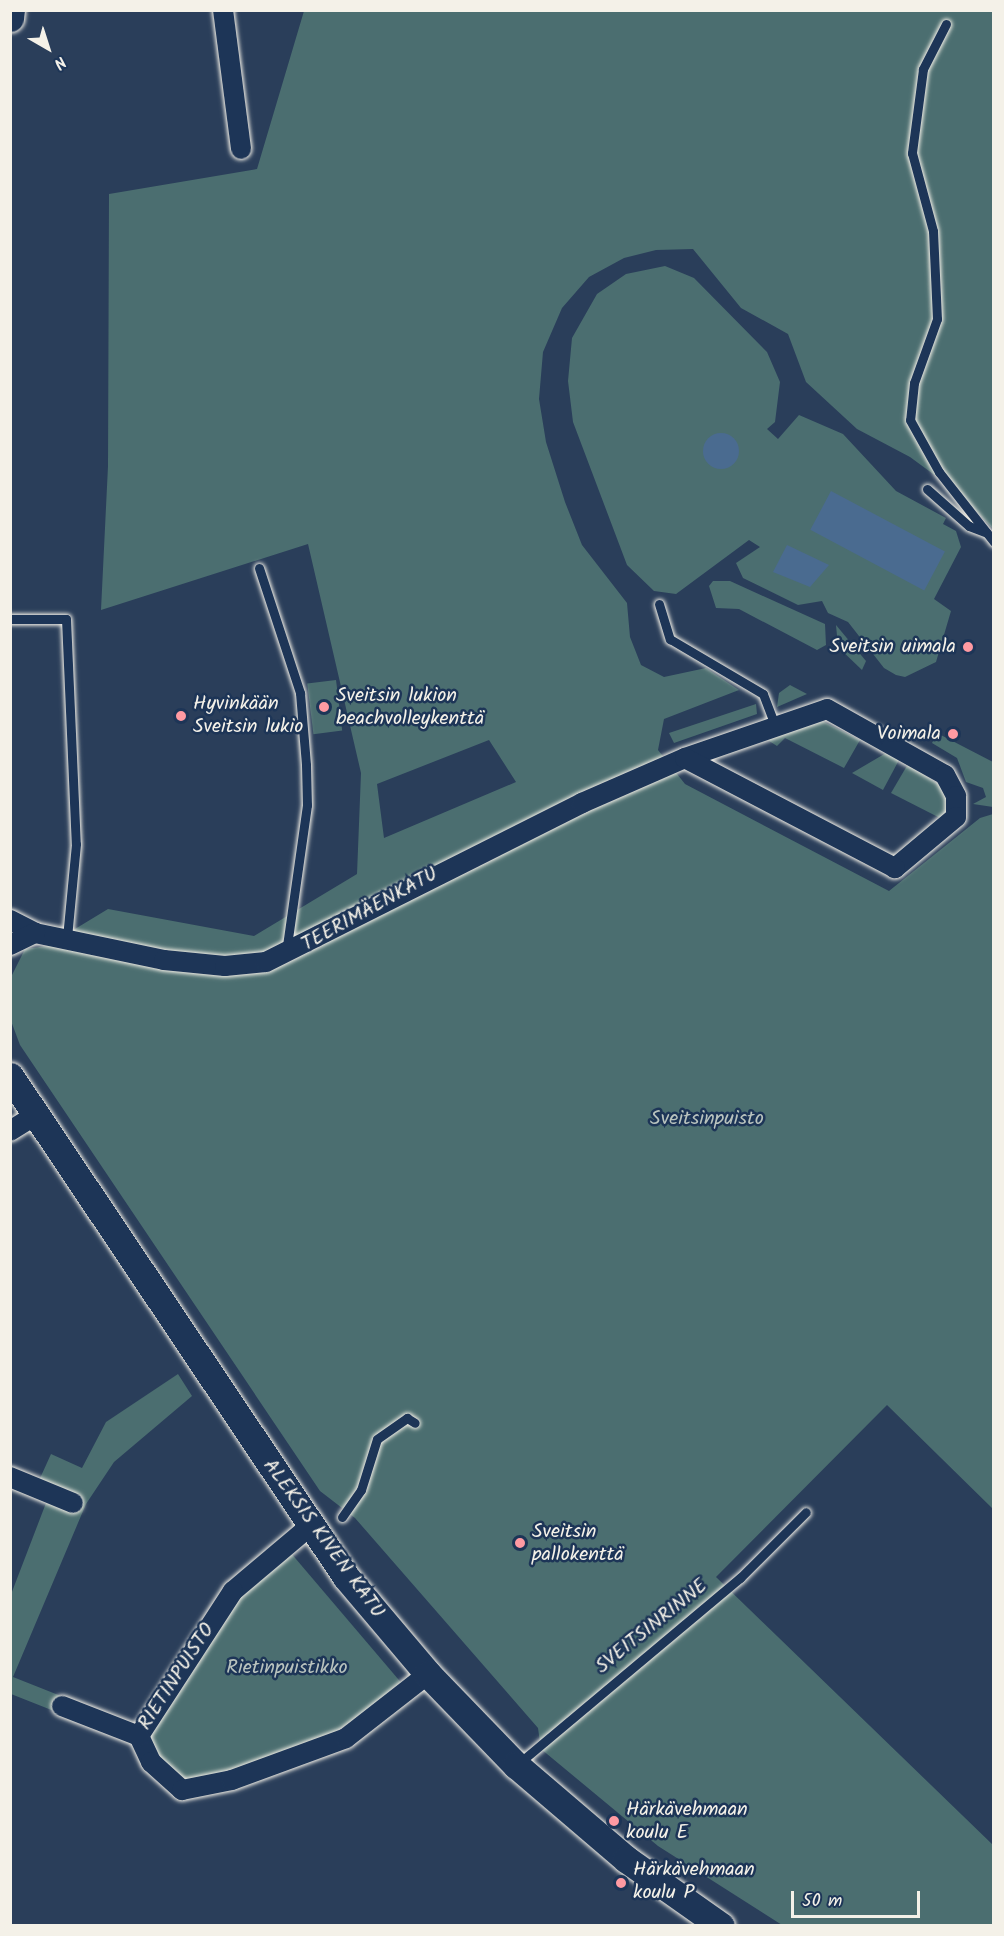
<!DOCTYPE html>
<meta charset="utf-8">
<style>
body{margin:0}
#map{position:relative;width:1004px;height:1936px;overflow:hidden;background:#2a3e5a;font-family:Kalam,sans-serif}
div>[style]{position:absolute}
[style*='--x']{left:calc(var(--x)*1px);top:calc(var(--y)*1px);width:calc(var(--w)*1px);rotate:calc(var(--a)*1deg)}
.green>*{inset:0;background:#4b6e70;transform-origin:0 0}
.water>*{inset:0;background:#4a6b90;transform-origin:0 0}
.round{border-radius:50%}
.roads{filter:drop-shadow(0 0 2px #f4f1e8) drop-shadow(0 0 2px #f4f1e8)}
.lane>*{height:9px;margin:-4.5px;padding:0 4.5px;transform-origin:4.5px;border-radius:4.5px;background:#1d3557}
.street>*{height:20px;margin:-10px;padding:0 10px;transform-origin:10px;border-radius:10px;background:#1d3557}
.secondary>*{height:27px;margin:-13.5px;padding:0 13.5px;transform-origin:13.5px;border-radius:13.5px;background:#1d3557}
.dots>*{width:16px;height:16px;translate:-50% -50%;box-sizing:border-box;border:3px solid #1d3557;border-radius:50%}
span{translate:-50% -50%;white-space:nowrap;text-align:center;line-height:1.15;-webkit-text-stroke:5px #1d3557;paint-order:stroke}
.poi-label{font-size:20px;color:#f4f1e8}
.right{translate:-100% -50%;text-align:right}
.left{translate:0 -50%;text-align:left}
.street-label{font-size:20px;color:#f4f1e8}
.park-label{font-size:20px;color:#b9c3be}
.frame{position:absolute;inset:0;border:12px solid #f4f1e8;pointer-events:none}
.north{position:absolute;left:18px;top:18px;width:60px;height:60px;-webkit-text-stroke:4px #1d3557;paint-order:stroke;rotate:141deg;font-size:16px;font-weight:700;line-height:24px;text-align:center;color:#f4f1e8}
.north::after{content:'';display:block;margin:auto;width:21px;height:27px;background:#f4f1e8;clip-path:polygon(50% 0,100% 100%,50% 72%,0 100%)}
.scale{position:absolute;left:791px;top:1891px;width:129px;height:27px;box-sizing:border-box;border:3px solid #f4f1e8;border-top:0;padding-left:8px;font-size:18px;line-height:21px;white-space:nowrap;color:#f4f1e8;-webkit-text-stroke:4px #1d3557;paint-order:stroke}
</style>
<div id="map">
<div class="green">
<i style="clip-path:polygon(evenodd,304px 11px,993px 11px,993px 529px,959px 493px,910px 457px,857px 429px,806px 382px,788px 334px,741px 308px,693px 249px,656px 250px,624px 258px,589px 277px,562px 308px,543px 352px,539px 399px,546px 442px,565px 502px,582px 545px,627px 603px,630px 637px,641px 665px,664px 677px,706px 668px,739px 690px,664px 719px,658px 750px,685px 784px,889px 891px,980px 818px,993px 814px,993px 1509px,887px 1405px,716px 1577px,993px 1845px,993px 1925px,782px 1925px,658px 1846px,541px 1749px,538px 1728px,355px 1518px,320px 1491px,20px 1045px,11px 1021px,10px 979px,25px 949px,47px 946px,108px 909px,254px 936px,357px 874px,361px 773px,308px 544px,101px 610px,108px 466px,109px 194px,257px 169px,304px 11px,489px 740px,516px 782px,384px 838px,377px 784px,489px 740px)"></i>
<i style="clip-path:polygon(665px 266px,694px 278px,767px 352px,780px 382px,775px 422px,767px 429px,778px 439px,799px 415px,843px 434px,896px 491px,946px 518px,943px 524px,956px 531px,961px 547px,934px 599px,951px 611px,936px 662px,905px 677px,896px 675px,884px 668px,848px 622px,828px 613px,822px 601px,798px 605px,743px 578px,736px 563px,760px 547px,749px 540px,676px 594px,654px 591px,627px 565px,573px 422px,568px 381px,572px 338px,597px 294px,626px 274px)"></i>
<i style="clip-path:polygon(713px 581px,730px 581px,825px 624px,826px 645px,817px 650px,739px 609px,716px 608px,709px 586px)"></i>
<i style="clip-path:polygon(836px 625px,866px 661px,862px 670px,838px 647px)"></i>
<i style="left:336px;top:680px;width:51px;height:29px;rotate:83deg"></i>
<i style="clip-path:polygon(790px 685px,807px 694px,777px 707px,779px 693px)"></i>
<i style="clip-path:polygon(756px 704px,757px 714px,674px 743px,669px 733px)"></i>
<i style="clip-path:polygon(818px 719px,860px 740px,844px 768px,785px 738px,777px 746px,766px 739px)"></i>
<i style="clip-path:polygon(937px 733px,993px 762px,993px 807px,973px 804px,986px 797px,983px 788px,966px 782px,957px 758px,932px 743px)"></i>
<i style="clip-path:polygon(886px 753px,899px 760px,883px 790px,852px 773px)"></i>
<i style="clip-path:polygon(908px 764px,947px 790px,947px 814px,942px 819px,891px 793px)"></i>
<i style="clip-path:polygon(178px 1374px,192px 1396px,114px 1462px,86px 1504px,13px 1677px,66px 1698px,59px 1713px,11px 1694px,10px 1597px,46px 1503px,32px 1496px,51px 1454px,82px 1468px,106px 1422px)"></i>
<i style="clip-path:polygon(290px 1552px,404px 1686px,321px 1742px,197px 1781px,181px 1779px,152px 1749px,149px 1730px,240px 1596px)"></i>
</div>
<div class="water">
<i class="round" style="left:703px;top:433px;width:36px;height:36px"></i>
<i style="left:831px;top:491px;width:129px;height:44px;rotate:28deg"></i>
<i style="clip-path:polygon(787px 545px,829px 565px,810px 587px,773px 572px)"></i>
</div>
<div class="roads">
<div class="lane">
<i style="--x:946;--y:24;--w:51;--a:117.1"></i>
<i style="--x:923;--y:69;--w:85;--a:97.5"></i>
<i style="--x:912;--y:153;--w:81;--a:74.9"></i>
<i style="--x:933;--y:231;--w:88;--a:87.4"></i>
<i style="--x:937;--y:319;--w:68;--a:109.8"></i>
<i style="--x:914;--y:383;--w:37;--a:96"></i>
<i style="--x:910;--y:420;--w:60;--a:60.9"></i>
<i style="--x:939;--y:472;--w:89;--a:51.8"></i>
<i style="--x:927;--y:489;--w:56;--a:41.4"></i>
<i style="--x:969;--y:526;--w:19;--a:21"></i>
<i style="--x:259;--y:568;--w:132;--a:71.8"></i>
<i style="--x:300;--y:693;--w:72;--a:85.2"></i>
<i style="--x:306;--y:765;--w:40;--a:88.6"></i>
<i style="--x:307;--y:805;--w:148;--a:98.1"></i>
<i style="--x:659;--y:604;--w:37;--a:73"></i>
<i style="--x:670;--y:639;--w:108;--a:30.6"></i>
<i style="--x:763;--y:694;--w:34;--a:69"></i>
<i style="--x:10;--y:619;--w:56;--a:0"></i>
<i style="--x:66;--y:619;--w:225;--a:87.5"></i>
<i style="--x:76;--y:844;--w:93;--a:95.5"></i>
<i style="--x:342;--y:1517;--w:33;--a:-55"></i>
<i style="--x:361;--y:1490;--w:53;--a:-72.6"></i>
<i style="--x:377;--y:1439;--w:37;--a:-35"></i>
<i style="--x:407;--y:1418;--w:9;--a:32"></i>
<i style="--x:518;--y:1764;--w:290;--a:-40"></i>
<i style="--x:740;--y:1578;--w:93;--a:-45"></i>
</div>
<div class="street">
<i style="--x:223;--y:10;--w:140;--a:82.6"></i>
<i style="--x:10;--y:920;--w:28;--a:27"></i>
<i style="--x:35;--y:933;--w:132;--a:11.8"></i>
<i style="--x:164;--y:960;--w:61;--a:5.6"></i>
<i style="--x:225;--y:966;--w:41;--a:-5.6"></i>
<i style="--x:266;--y:962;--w:354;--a:-26.7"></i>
<i style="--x:582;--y:803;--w:112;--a:-23.6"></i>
<i style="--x:685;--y:758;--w:150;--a:-19"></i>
<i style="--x:827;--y:709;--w:135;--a:29.2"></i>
<i style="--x:945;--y:775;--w:24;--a:62"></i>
<i style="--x:956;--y:796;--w:21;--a:90"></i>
<i style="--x:956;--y:817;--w:80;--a:140.1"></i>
<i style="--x:895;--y:868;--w:237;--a:-152.4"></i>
<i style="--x:10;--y:945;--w:28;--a:-26"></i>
<i style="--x:10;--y:1131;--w:32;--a:-32"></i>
<i style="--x:10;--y:1477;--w:68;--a:22.4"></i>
<i style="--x:310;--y:1526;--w:101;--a:139.8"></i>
<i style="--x:233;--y:1591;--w:173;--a:123"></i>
<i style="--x:139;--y:1736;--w:29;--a:65"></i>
<i style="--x:151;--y:1762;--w:42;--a:42.1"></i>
<i style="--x:182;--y:1790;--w:51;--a:-11.3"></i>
<i style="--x:232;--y:1780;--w:121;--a:-20.2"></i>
<i style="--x:346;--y:1738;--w:104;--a:-38"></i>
<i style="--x:62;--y:1706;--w:83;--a:21.3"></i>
</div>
<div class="secondary">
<i style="--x:10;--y:18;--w:8;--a:-83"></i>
<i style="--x:10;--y:1076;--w:603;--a:56.15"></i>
<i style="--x:346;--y:1577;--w:127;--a:49.8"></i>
<i style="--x:428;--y:1674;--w:127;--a:46"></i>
<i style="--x:516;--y:1765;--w:145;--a:40.5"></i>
<i style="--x:626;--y:1859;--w:116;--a:35.2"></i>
</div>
</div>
<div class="dots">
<i style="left:968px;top:647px;background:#ff9aa2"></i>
<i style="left:324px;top:707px;background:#ff9aa2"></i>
<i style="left:181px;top:716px;background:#ff9aa2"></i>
<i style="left:953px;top:734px;background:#ff9aa2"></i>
<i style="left:520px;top:1543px;background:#ff9aa2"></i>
<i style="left:614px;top:1821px;background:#ff9aa2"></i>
<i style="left:621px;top:1883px;background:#ff9aa2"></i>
</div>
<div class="poi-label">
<span class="right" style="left:956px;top:647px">Sveitsin uimala</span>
<span class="left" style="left:336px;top:708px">Sveitsin lukion<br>beachvolleykenttä</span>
<span class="left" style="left:193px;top:716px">Hyvinkään<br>Sveitsin lukio</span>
<span class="right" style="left:941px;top:734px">Voimala</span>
<span class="left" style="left:532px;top:1544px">Sveitsin<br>pallokenttä</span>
<span class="left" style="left:626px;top:1822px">Härkävehmaan<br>koulu E</span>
<span class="left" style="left:633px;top:1882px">Härkävehmaan<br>koulu P</span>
</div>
<div class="street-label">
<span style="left:370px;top:910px;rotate:-29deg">TEERIMÄENKATU</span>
<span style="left:323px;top:1539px;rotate:54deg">ALEKSIS KIVEN KATU</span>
<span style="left:652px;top:1627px;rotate:-39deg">SVEITSINRINNE</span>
<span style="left:177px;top:1677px;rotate:-57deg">RIETINPUISTO</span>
</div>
<div class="park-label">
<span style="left:707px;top:1119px">Sveitsinpuisto</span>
<span style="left:287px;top:1668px">Rietinpuistikko</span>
</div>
<div class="frame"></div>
<div class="north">N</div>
<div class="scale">50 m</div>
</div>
